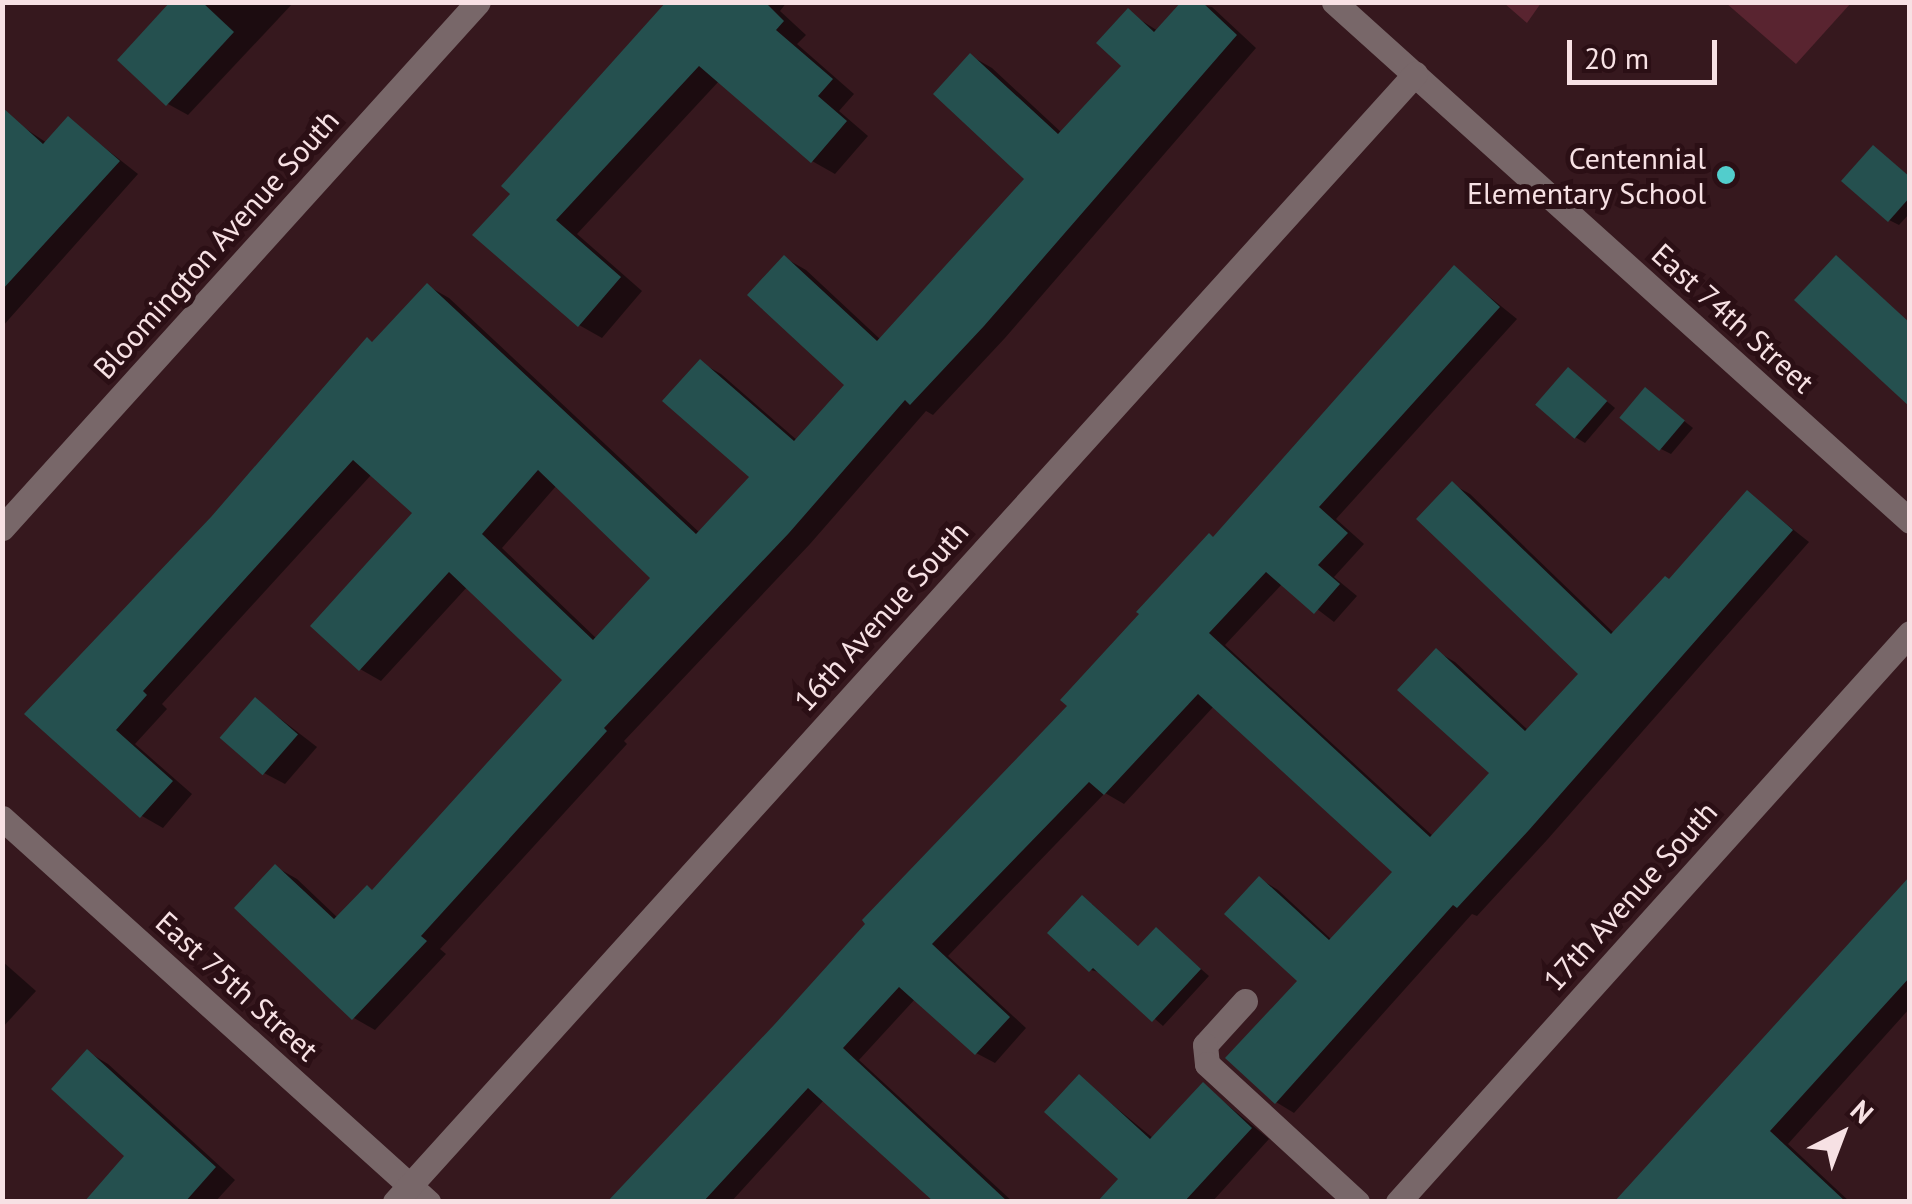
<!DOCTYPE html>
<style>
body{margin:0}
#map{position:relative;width:1912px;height:1204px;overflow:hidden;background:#36181e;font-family:"PT Sans",sans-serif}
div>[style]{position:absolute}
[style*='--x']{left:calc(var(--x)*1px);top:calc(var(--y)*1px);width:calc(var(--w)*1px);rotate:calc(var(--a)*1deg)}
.green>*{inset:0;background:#592430}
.shadow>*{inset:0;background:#0007}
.building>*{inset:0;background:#25504f;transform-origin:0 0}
.minor>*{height:25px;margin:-12.5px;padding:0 12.5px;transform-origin:12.5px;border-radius:12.5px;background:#786769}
.dots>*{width:28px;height:28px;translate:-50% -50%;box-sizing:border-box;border:5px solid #2b0f15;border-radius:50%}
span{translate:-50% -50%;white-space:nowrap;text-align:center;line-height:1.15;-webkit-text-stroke:10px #2b0f15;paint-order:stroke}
.poi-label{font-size:30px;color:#f7e1e4}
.right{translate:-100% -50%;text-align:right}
.street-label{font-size:30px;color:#f7e1e4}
.frame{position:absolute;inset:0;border:5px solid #f7e1e4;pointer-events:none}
.north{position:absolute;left:1792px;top:1084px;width:100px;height:100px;-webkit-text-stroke:8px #2b0f15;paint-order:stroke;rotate:42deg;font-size:28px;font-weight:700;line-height:40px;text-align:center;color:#f7e1e4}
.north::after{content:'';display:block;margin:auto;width:35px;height:45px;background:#f7e1e4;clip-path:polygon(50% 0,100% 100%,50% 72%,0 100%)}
.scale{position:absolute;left:1567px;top:40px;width:150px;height:45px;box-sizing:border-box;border:5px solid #f7e1e4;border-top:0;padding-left:12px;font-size:30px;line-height:35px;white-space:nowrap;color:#f7e1e4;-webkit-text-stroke:8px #2b0f15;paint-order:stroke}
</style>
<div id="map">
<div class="green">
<i style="clip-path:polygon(1504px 3px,1541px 3px,1527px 23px)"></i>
<i style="clip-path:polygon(1726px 3px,1851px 2px,1851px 3px,1796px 64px)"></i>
</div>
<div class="shadow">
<i style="clip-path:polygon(174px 2px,294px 2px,188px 115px,168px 104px)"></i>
<i style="clip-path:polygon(671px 2px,787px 2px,780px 11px,806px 35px,797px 44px,854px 94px,839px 111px,868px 136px,835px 174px,812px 161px,720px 80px,577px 234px,642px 291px,602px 338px,579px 325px,513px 194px)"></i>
<i style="clip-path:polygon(evenodd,1184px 2px,1212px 7px,1256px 48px,1005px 338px,933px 415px,926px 411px,810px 544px,624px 741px,627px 744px,440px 949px,446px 954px,375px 1030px,354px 1018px,276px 867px,297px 879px,338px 918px,373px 892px,566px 680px,468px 586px,381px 681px,360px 669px,415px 513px,372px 474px,162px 704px,167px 709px,135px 744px,192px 794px,163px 828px,142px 816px,28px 714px,428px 286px,449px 298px,700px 533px,752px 476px,700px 362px,721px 374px,798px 441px,847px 385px,785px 258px,806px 270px,881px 340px,1027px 178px,971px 56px,992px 68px,1062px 133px,1125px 66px,1128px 12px,1158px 31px,1184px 2px,557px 485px,654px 577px,597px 639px,502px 548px,557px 485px)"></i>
<i style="clip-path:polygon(68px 119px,138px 174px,2px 327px,2px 140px,17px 123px,47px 143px)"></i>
<i style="clip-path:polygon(1874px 148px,1910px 177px,1910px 213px,1899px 225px,1889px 220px)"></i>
<i style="clip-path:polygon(1455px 269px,1517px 319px,1336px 519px,1364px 544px,1334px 577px,1357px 596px,1334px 622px,1283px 583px,1225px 645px,1434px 837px,1493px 773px,1436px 651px,1455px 662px,1529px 731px,1582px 674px,1452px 484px,1470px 494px,1615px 634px,1670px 581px,1747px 493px,1809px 542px,1547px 840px,1477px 916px,1472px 914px,1294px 1113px,1276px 1102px,1301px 981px,1260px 879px,1278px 890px,1332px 940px,1395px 872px,1215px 705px,1124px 804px,1105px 793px,948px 956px,1026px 1028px,995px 1063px,976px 1053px,916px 998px,859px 1060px,1013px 1202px,936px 1202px,824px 1100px,731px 1202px,611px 1202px,1070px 706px)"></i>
<i style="clip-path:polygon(1569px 370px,1615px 408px,1585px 443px,1575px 437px)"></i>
<i style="clip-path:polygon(1645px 390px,1693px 428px,1671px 454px,1661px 449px)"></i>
<i style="clip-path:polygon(256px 700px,317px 747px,285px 784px,264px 773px)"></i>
<i style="clip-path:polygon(1910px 877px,1910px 1008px,1788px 1144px,1850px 1202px,1620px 1202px)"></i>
<i style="clip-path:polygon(1092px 904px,1140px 948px,1156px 930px,1209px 976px,1163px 1026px,1102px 973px,1091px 970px)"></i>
<i style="clip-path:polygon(2px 961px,36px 991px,2px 1028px)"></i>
<i style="clip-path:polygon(88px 1052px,108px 1064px,235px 1180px,215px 1202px,86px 1202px,127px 1155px)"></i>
<i style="clip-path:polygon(1079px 1077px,1154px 1139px,1203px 1085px,1269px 1139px,1212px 1202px,1101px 1202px,1122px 1179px)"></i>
</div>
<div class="building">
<i style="clip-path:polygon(170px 2px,202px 2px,234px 32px,166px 106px,117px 60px)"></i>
<i style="clip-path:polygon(666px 2px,765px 2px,784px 21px,776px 30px,833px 79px,818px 96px,847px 121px,811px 163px,699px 66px,556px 220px,621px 277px,578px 327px,472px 235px,510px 194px,501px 186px)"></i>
<i style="clip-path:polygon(evenodd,1181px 2px,1202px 2px,1237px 35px,984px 326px,910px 405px,905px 400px,789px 533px,604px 728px,607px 731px,421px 936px,427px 941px,352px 1020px,234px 908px,275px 864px,334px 919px,367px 885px,372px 890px,562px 680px,449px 572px,359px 671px,310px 626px,412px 513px,353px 460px,143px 691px,147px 695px,116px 730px,173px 781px,140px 818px,24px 714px,211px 517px,367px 337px,372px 342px,427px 283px,696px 534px,749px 477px,662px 401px,700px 359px,794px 441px,844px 385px,747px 295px,784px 255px,877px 341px,1024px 179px,933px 94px,970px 53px,1058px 134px,1121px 66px,1096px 43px,1128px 8px,1154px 32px,1181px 2px,538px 470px,650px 578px,593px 640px,482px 534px,538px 470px)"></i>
<i style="clip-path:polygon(2px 107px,43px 144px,68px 116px,120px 161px,2px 290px)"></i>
<i style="clip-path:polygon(1873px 145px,1910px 177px,1910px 197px,1888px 222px,1841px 181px)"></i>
<i style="clip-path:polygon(1836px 255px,1910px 323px,1910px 407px,1794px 300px)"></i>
<i style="clip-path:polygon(1454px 265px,1500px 307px,1319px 507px,1348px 533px,1318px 565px,1340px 584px,1314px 614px,1266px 572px,1209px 633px,1430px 837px,1489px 773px,1397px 690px,1436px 648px,1525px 731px,1578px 674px,1416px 519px,1452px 481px,1611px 634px,1665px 576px,1669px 579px,1747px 490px,1793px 530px,1529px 830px,1457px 908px,1453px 905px,1275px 1104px,1225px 1058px,1297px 981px,1224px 914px,1259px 876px,1329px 940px,1392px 872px,1198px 694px,1104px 795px,1089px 782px,932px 944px,1010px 1017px,975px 1055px,899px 987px,843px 1048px,1008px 1202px,934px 1202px,808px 1088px,703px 1202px,607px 1202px,774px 1025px,865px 924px,862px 920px,1067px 706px,1060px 700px,1139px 614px,1136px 612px,1209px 533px,1213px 537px)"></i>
<i style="left:1568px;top:367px;width:52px;height:50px;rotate:41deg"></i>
<i style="left:1645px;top:387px;width:52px;height:40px;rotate:40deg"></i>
<i style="left:255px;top:697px;width:57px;height:54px;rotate:41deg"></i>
<i style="clip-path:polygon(1910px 876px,1910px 977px,1770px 1131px,1846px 1202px,1614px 1202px)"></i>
<i style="clip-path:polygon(1082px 895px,1138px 946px,1156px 927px,1201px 969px,1152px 1022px,1093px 968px,1089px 972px,1047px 933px)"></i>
<i style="clip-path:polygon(87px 1049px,216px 1167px,185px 1202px,84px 1202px,124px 1156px,51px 1089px)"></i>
<i style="clip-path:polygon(1079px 1074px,1150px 1139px,1203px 1082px,1252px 1128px,1184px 1202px,1097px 1202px,1118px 1179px,1044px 1112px)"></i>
</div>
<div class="minor">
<i style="--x:1334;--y:2;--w:775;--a:42.02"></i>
<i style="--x:2;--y:528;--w:709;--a:-47.86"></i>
<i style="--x:2;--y:818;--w:574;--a:42.03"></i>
<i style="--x:1245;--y:1001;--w:59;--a:132.3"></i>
<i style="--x:1205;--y:1045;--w:19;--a:84"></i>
<i style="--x:1207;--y:1064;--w:204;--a:42.6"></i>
<i style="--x:395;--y:1202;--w:1521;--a:-47.88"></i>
<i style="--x:1398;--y:1202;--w:765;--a:-48.02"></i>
</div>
<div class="dots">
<i style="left:1726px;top:175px;background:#52cdcc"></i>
</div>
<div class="poi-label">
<span class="right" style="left:1706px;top:175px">Centennial<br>Elementary School</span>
</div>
<div class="street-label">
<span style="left:216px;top:244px;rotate:-48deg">Bloomington Avenue South</span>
<span style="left:1733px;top:318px;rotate:42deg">East 74th Street</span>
<span style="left:881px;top:616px;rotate:-48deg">16th Avenue South</span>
<span style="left:1630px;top:896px;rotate:-48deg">17th Avenue South</span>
<span style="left:237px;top:986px;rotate:42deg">East 75th Street</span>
</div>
<div class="frame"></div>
<div class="north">N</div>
<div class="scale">20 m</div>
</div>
